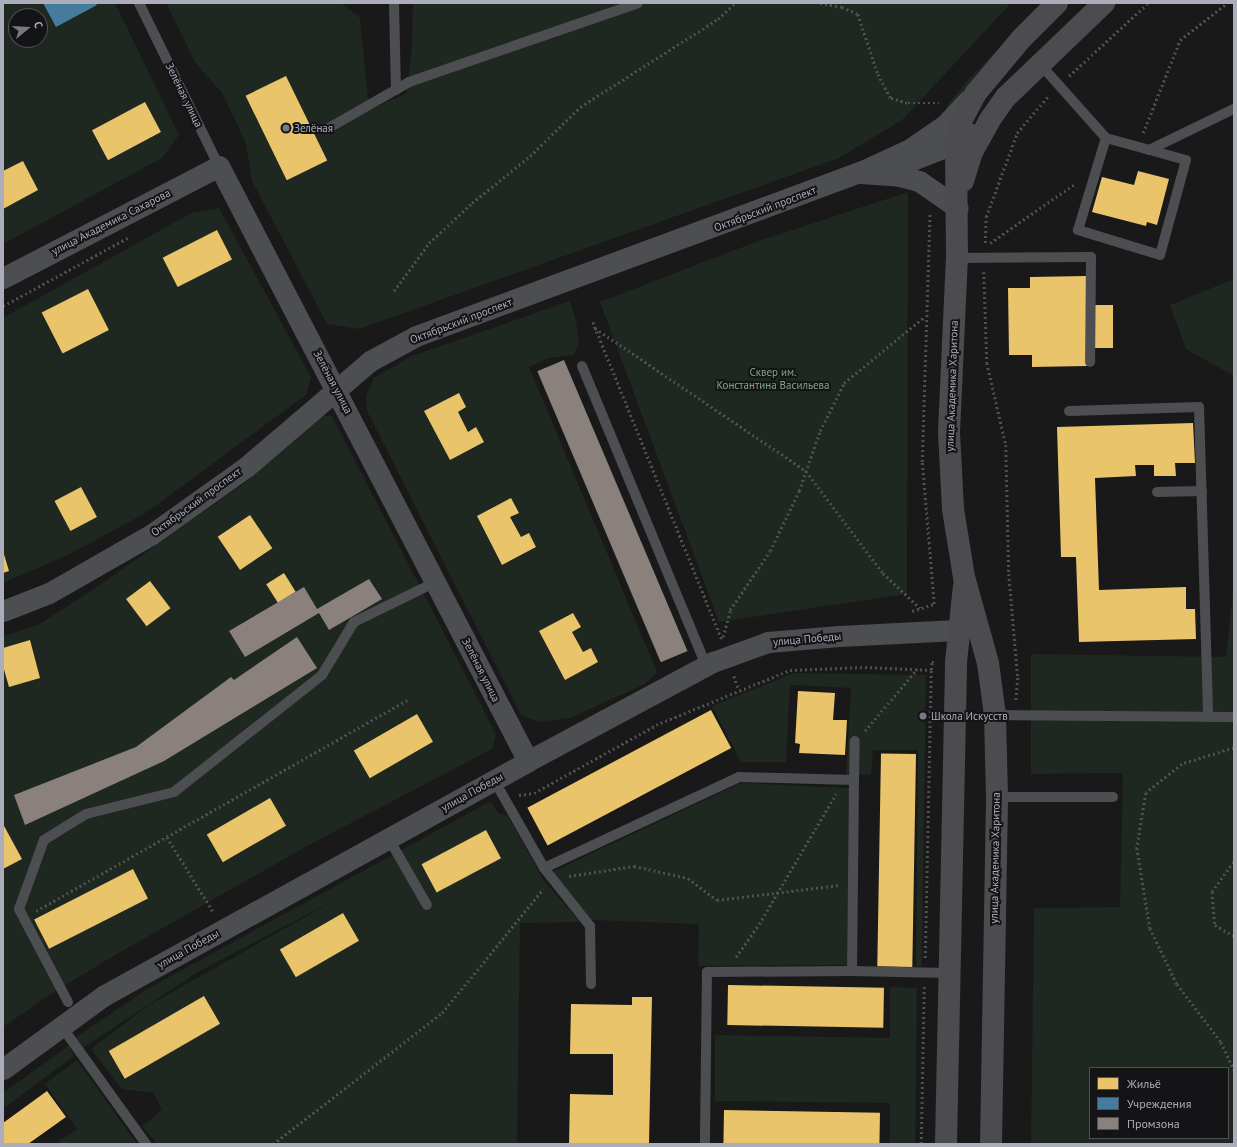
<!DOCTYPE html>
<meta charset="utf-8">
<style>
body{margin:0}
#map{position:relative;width:1237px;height:1147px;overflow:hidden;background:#191919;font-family:"PT Sans",sans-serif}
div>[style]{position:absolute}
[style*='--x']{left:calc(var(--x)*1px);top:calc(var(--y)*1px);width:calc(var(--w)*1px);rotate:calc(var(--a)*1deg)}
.green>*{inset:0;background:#1f2721}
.homes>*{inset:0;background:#e9c46a;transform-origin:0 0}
.public>*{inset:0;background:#457b9d}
.industry>*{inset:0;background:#8a817c;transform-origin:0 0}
.path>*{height:2.5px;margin-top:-1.25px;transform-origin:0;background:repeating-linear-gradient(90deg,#4f5054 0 2px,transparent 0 5px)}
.lane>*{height:10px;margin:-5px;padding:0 5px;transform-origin:5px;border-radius:5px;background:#4d4e52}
.street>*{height:21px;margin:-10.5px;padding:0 10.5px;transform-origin:10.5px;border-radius:10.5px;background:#4d4e52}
.secondary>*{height:22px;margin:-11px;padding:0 11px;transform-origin:11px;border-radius:11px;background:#4c4c50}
.dots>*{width:11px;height:11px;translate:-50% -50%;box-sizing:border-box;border:2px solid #141315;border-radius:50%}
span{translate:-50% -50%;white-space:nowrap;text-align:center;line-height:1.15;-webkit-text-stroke:4px #141315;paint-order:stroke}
.street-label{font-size:11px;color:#abaeba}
.poi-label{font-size:11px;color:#abaeba}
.left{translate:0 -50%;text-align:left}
.park-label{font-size:11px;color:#83a488}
.frame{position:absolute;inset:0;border:4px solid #abaeba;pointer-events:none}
.legend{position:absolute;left:1089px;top:1067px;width:140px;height:72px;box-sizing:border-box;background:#141315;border:1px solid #505157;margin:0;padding:5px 7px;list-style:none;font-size:12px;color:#abaeba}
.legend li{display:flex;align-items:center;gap:8px;height:20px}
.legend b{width:20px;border:1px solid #505157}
.north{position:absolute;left:8px;top:8px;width:40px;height:40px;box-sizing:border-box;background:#141315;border:1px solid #505157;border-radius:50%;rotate:72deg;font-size:11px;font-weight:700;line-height:16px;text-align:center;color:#abaeba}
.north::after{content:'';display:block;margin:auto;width:14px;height:18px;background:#787a82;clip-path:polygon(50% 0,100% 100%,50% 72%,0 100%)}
</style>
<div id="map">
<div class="green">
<i style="clip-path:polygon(evenodd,3px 3px,115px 3px,179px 135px,162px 158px,3px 244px,3px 3px,16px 16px,40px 16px,40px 40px,16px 40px,16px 16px)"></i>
<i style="clip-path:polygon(166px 3px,341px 3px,360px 18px,369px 110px,407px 93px,412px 44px,413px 3px,1011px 3px,902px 120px,839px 158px,359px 329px,327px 324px,252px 181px,246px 143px,222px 93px,195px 62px)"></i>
<i style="clip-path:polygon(1043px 3px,946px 114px,947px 105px,968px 80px)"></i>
<i style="clip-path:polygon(908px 192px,907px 594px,719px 622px,600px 302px,753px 243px)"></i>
<i style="clip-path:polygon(219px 208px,311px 377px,306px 395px,144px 514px,68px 555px,3px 583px,3px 318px,193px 212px)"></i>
<i style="clip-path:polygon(1234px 279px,1234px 376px,1186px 349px,1170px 305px)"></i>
<i style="clip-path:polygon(570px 301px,576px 320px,579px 342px,574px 355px,549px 358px,529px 367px,657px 672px,645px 684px,570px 718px,538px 722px,521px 715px,367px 411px,366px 396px,374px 378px,412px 356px)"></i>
<i style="clip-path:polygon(320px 415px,332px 416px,496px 734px,492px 749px,311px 844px,122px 951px,57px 990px,3px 1027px,3px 636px,38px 625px,91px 591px,246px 482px)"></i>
<i style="clip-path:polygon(evenodd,1234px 582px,1234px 1144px,1031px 1144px,1034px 908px,1120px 907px,1123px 773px,1031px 774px,1031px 654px,1226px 657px,1234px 582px,1090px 1068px,1228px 1068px,1228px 1138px,1090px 1138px,1090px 1068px)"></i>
<i style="clip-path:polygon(794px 673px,926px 675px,922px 966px,916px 966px,918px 750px,873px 750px,871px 775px,846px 774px,851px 688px,790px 685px,786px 762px,741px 762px,712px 706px)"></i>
<i style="clip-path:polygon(741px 783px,849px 788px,847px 965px,698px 966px,699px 924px,591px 920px,552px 872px)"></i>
<i style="clip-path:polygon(491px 801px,498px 813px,508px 816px,544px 881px,580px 922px,520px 923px,517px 1144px,157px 1144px,142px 1126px,162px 1110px,154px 1093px,122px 1089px,91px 1049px,146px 1007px,335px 900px,198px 972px,83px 1048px,76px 1037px,149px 988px)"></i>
<i style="clip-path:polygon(890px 987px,917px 988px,915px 1144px,890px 1144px,890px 1103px,715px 1101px,715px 1035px,890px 1038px)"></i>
<i style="clip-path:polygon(69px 1045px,74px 1056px,3px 1109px,3px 1093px)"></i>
<i style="clip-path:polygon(77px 1060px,137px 1144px,55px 1144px,77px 1129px,45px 1084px)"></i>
</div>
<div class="homes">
<i style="left:286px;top:76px;width:94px;height:45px;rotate:64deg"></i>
<i style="left:145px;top:102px;width:34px;height:60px;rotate:62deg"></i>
<i style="clip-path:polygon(23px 161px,38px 190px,3px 209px,3px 171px)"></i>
<i style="clip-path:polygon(1138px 171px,1169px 179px,1157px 225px,1147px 222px,1146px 226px,1092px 212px,1102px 177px,1134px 185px)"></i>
<i style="left:217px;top:230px;width:33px;height:61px;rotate:63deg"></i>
<i style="clip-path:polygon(1086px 276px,1087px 366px,1032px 367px,1032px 355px,1009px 355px,1008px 288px,1030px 288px,1030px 277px)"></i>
<i style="left:88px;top:289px;width:46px;height:52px;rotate:63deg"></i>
<i style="left:1095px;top:305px;width:18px;height:43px"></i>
<i style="clip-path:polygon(459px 393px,466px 407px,458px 412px,468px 432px,476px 427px,484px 442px,450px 460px,424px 411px)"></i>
<i style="clip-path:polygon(1193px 423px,1195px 463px,1175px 463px,1176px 476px,1154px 476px,1154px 465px,1135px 465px,1136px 476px,1095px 478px,1099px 590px,1186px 587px,1186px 609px,1195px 609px,1196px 639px,1079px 642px,1076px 557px,1061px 557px,1057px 427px)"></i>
<i style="left:81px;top:487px;width:34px;height:30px;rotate:62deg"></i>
<i style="clip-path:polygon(511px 498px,519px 513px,510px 517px,521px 537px,529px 533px,536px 547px,502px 565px,477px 516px)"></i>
<i style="left:250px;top:515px;width:40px;height:39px;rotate:56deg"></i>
<i style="clip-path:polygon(3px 551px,9px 571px,3px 573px)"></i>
<i style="left:284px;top:573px;width:22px;height:21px;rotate:58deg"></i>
<i style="left:150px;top:581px;width:34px;height:30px;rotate:53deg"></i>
<i style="clip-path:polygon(573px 613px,581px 627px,572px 632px,583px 652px,591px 648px,598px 662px,565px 680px,539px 631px)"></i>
<i style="clip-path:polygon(30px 640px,40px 678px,9px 687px,3px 666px,3px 648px)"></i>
<i style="clip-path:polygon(798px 691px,835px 693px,833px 720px,847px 720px,845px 755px,799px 753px,800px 744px,795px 743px)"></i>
<i style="left:711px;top:710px;width:43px;height:208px;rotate:62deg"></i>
<i style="left:417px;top:714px;width:32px;height:73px;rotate:60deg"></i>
<i style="left:916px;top:754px;width:213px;height:35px;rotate:91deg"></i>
<i style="left:270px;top:798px;width:32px;height:73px;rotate:60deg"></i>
<i style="clip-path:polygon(3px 824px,22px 859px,3px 869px)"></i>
<i style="left:486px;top:830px;width:32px;height:73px;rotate:62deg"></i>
<i style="left:133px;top:869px;width:33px;height:111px;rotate:63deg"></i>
<i style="left:343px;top:913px;width:32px;height:73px;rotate:60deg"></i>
<i style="left:728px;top:985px;width:156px;height:40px;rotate:1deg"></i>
<i style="left:204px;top:996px;width:32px;height:110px;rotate:60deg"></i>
<i style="clip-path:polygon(632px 997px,652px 997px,649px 1144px,569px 1144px,570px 1094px,613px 1095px,613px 1054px,570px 1054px,571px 1004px,632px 1005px)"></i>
<i style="clip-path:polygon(47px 1091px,66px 1117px,28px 1144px,3px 1144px,3px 1123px)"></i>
<i style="left:724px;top:1110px;width:156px;height:34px;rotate:1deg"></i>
</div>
<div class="public">
<i style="clip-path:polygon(43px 3px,95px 3px,97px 5px,56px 27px)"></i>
</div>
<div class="industry">
<i style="left:564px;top:360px;width:316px;height:29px;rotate:67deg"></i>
<i style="clip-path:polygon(369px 579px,382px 599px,329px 630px,319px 613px,245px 657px,229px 631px,304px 587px,317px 609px)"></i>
<i style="clip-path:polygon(297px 637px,317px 668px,164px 761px,25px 825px,14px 795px,136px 747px,231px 677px,234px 680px)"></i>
</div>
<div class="path">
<i style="--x:820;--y:3;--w:22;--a:10"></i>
<i style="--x:842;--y:7;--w:17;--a:24"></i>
<i style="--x:858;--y:14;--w:63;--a:71.6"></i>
<i style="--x:878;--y:74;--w:27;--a:62"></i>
<i style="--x:891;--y:98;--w:18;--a:16"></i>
<i style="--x:908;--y:103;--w:31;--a:0"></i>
<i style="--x:1069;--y:76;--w:108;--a:-42.7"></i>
<i style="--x:1143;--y:133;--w:100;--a:-68.3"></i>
<i style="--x:1180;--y:40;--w:60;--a:-38.2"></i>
<i style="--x:985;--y:243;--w:26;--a:-88"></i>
<i style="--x:986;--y:217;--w:90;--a:-69.7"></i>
<i style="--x:1017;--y:133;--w:50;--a:-49.9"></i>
<i style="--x:990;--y:243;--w:105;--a:-34.9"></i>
<i style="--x:984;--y:272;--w:91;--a:88.1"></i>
<i style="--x:987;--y:363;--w:84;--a:77"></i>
<i style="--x:1006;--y:445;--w:129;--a:88.7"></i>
<i style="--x:1009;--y:574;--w:104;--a:85.1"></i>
<i style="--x:1018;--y:678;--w:24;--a:95"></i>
<i style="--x:394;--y:291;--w:59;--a:-53.9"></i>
<i style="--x:429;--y:243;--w:59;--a:-42.9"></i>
<i style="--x:472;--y:203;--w:75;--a:-39"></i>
<i style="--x:530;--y:156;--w:70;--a:-44.4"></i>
<i style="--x:580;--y:107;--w:164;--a:-32.5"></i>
<i style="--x:718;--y:19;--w:23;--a:-43"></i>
<i style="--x:3;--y:306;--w:144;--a:-28.7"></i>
<i style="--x:593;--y:322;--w:342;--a:67.9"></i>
<i style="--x:595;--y:328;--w:255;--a:34.1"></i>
<i style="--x:806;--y:471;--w:128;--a:53"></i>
<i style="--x:883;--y:573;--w:51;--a:43.4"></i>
<i style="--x:912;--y:611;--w:23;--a:-18"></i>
<i style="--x:934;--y:604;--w:143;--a:-94.8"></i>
<i style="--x:922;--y:462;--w:249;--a:-88.2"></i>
<i style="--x:723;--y:637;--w:28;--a:-75"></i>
<i style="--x:730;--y:610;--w:71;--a:-55.9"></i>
<i style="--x:770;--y:551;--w:67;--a:-64.2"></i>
<i style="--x:799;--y:491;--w:64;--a:-70.7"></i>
<i style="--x:820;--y:431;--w:54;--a:-63.4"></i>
<i style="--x:844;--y:383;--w:104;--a:-39.5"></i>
<i style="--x:734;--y:676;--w:15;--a:70"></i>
<i style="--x:865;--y:731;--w:81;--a:-50"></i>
<i style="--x:1234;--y:748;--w:54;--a:162.9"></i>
<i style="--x:1182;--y:764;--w:46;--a:141.1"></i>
<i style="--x:1146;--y:793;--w:56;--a:99.3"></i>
<i style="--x:1137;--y:848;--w:81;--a:80.8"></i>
<i style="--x:1150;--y:928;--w:62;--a:64.3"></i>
<i style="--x:1177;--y:984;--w:73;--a:52.8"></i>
<i style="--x:1221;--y:1042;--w:31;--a:65"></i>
<i style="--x:519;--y:795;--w:15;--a:-8"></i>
<i style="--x:534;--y:793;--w:140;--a:-29.1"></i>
<i style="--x:656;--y:725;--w:145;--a:-22.3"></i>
<i style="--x:790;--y:670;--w:75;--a:-2.3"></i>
<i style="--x:865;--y:667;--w:66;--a:2.6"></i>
<i style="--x:167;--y:837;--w:89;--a:58.3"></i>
<i style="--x:1234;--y:862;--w:37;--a:126"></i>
<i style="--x:1212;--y:892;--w:33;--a:85"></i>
<i style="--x:1215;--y:925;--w:22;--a:30"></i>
<i style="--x:569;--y:876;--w:66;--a:-8.7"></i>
<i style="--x:634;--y:866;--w:55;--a:12.5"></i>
<i style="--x:688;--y:878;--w:36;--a:37"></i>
<i style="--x:717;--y:900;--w:124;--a:-7"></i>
<i style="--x:36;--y:911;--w:429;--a:-29.6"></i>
<i style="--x:736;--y:957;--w:40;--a:-55.1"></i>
<i style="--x:759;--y:924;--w:151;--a:-59.4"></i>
<i style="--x:925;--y:958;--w:288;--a:-88.8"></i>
<i style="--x:931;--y:670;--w:8;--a:-83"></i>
<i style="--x:932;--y:662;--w:3;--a:0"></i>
<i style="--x:273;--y:1144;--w:214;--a:-37.8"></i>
<i style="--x:442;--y:1013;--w:160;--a:-50.8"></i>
<i style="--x:921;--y:1144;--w:157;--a:-88.9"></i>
</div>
<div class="lane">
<i style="--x:139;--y:3;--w:182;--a:63.9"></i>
<i style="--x:394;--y:3;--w:87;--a:88.7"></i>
<i style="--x:1040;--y:64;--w:99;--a:48.3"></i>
<i style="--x:1106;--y:138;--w:83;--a:15.4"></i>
<i style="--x:1186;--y:160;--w:98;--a:105.3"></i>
<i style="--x:1160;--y:255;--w:86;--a:-163"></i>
<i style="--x:1078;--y:230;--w:96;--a:-73.1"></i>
<i style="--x:327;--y:129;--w:95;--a:-29.8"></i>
<i style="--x:409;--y:82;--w:242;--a:-19"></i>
<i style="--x:1149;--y:150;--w:94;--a:-25.8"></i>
<i style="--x:957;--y:258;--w:134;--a:-0.4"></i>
<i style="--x:1091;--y:257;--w:105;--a:90.5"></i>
<i style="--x:582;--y:366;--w:325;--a:67.5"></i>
<i style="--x:1069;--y:411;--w:130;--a:-1.8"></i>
<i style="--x:1199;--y:407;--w:309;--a:88.3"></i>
<i style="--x:1157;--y:492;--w:45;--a:-1.3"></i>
<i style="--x:995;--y:715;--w:239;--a:0.5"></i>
<i style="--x:494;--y:780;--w:101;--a:60.4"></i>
<i style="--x:544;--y:868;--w:215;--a:-25"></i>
<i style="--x:739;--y:777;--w:115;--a:1.5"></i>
<i style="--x:854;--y:780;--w:191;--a:90.6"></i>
<i style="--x:852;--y:971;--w:145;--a:179.6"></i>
<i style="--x:707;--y:972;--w:172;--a:90.7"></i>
<i style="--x:854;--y:780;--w:39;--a:-89"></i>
<i style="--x:997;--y:797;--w:116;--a:0"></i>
<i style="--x:389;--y:839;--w:76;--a:60.1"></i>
<i style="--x:544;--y:868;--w:74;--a:51.6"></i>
<i style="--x:590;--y:926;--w:58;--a:89"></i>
<i style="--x:852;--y:971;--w:96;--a:1.2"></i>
<i style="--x:68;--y:1002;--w:105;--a:-117.8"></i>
<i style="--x:19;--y:909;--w:73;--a:-70.1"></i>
<i style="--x:44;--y:840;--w:49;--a:-31.8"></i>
<i style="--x:86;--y:814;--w:91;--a:-14"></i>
<i style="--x:174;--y:792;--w:189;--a:-38.3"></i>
<i style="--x:322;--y:675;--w:62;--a:-58.9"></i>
<i style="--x:354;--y:622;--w:91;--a:-26"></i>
<i style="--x:62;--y:1027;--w:144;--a:54.3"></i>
</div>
<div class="street">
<i style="--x:902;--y:164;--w:58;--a:-21.3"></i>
<i style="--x:956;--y:143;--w:17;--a:-33"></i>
<i style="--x:861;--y:173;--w:39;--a:4"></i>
<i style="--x:900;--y:176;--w:20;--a:15"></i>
<i style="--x:919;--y:181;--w:47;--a:34.7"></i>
<i style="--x:3;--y:278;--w:243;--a:-27.4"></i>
<i style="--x:219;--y:166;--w:670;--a:62.56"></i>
<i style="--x:3;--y:611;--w:49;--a:-21.4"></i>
<i style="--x:49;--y:593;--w:119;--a:-29.8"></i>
<i style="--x:152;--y:534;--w:115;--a:-35.5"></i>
<i style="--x:246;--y:467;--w:163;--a:-40.5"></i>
<i style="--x:370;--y:361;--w:52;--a:-28.5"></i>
<i style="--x:416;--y:336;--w:473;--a:-20.3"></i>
<i style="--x:860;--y:172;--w:55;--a:-24.7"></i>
<i style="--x:910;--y:149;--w:42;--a:-34.4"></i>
<i style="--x:945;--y:125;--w:35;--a:-47"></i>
<i style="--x:3;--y:1069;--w:124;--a:-36.1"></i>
<i style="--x:103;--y:996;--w:486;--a:-28.9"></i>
<i style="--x:528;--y:761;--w:210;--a:-28.2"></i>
<i style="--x:713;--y:662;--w:59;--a:-20"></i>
<i style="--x:768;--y:642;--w:71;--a:-4.8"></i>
<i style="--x:839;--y:636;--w:118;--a:-2.9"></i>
</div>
<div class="secondary">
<i style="--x:963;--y:181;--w:28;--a:-73"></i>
<i style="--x:971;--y:154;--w:38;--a:-61"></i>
<i style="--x:989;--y:121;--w:29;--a:-55"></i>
<i style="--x:1006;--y:97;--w:136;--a:-43.8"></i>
<i style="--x:946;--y:1144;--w:482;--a:-88.8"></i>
<i style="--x:956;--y:662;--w:76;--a:-84"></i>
<i style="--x:991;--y:1144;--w:347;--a:-89"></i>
<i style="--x:997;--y:797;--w:82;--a:-91.4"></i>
<i style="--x:995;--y:715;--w:52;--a:-97.7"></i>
<i style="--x:988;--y:663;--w:89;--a:-105.6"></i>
<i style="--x:964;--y:577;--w:69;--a:-99.2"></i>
<i style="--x:953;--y:509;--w:77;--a:-93"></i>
<i style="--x:949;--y:432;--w:174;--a:-87.4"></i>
<i style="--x:957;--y:258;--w:115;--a:-90.5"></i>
<i style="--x:956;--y:143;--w:23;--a:-77"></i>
<i style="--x:961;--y:121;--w:32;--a:-62"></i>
<i style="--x:976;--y:93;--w:70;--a:-50.2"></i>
<i style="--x:1021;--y:39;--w:51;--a:-45"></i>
</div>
<div class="dots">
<i style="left:286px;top:128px;background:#787a82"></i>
<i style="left:923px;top:716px;background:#787a82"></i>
</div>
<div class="street-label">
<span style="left:184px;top:95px;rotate:64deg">Зелёная улица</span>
<span style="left:765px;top:209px;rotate:-21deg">Октябрьский проспект</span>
<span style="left:111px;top:222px;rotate:-27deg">улица Академика Сахарова</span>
<span style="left:461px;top:321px;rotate:-21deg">Октябрьский проспект</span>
<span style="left:333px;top:382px;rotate:62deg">Зелёная улица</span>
<span style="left:952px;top:386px;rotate:-88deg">улица Академика Харитона</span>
<span style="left:196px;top:502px;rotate:-36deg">Октябрьский проспект</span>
<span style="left:807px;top:639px;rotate:-5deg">улица Победы</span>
<span style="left:481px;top:670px;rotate:63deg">Зелёная улица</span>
<span style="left:472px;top:792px;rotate:-29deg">улица Победы</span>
<span style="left:995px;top:858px;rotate:-89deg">улица Академика Харитона</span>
<span style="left:188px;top:949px;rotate:-29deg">улица Победы</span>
</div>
<div class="poi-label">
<span class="left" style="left:294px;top:128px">Зелёная</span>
<span class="left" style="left:931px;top:716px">Школа Искусств</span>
</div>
<div class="park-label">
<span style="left:773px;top:379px">Сквер им.<br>Константина Васильева</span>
</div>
<div class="frame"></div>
<ul class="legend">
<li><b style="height:11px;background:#e9c46a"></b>Жильё</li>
<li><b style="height:11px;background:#457b9d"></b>Учреждения</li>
<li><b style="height:11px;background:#8a817c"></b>Промзона</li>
</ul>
<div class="north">С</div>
</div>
